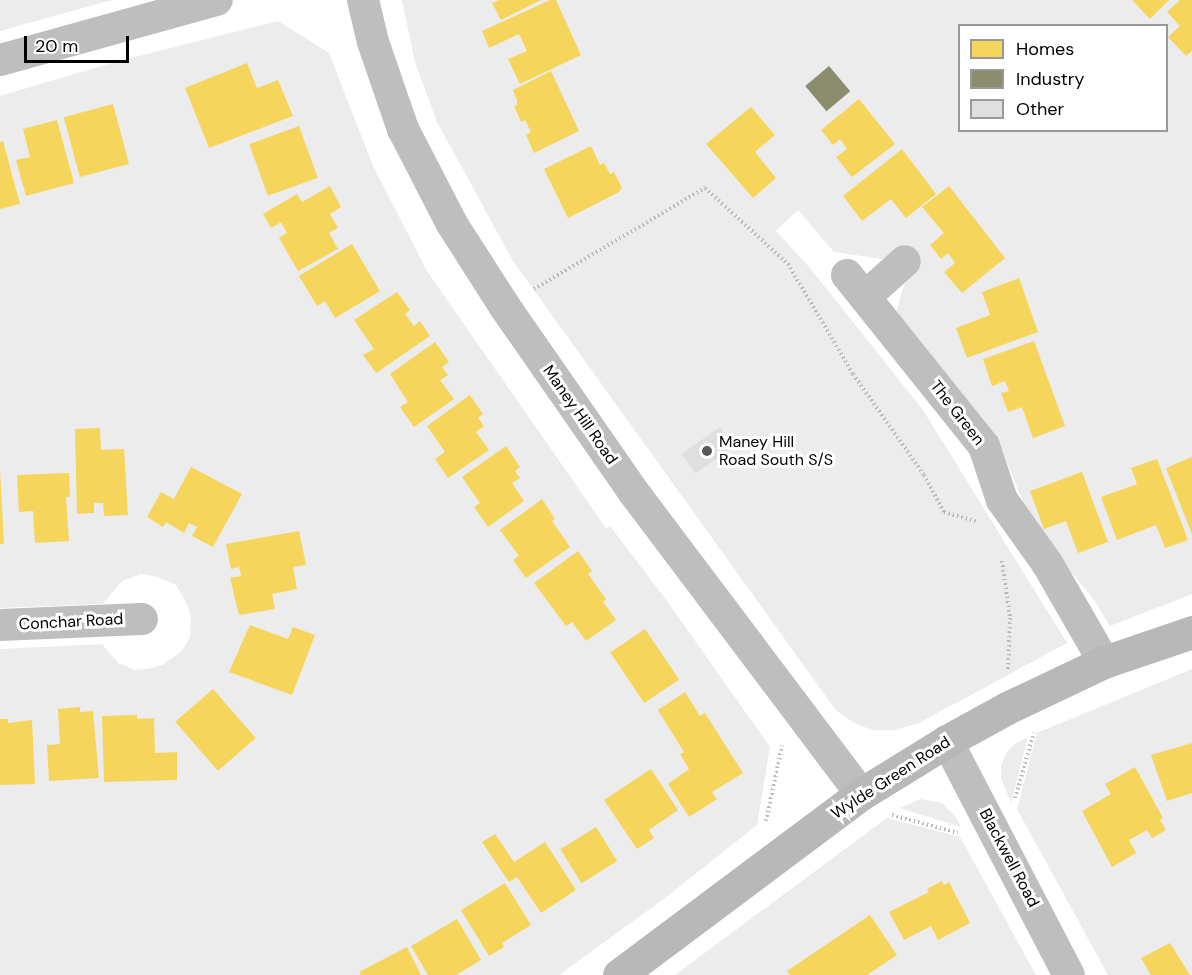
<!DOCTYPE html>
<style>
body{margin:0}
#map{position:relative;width:1192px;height:975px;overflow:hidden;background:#fff;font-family:"DM Sans",sans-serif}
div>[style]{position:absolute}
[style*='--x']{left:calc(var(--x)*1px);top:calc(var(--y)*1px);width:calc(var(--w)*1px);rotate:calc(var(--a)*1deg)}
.green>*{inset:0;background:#ececec}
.homes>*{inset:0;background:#f6d55c;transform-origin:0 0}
.industry>*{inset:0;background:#8c8c6e;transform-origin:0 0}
.building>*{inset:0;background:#dfdfdf;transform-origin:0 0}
.path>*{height:4px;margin-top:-2px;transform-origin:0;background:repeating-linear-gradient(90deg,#b9b9b9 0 1.5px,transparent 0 4.5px)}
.street>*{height:32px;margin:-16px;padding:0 16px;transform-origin:16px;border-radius:16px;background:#bebebe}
.secondary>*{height:33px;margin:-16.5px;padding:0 16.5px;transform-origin:16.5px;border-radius:16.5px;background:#b8b8b8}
.dots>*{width:16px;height:16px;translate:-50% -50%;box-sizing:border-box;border:3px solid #fff;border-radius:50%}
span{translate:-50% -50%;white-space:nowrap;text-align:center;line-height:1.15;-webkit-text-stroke:6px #fff;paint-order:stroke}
.street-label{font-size:16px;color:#000}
.poi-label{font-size:16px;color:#000}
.left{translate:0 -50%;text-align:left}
.legend{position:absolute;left:958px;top:24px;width:210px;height:108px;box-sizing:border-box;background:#fff;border:2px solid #999;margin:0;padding:8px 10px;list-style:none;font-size:18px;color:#000}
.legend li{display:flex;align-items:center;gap:12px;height:30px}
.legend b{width:30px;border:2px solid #999}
.scale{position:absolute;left:24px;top:36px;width:105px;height:27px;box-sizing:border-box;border:3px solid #000;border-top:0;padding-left:8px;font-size:18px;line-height:21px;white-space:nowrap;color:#000;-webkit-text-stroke:4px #fff;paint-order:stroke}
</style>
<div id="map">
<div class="green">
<i style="clip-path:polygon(0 0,112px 0,0 31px)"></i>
<i style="clip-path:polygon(evenodd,402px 0,1192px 0,1192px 594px,1110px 626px,1092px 597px,1045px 541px,1029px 516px,1005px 458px,979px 417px,899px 320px,897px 310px,901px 295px,905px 283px,918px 268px,902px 249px,882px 259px,834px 252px,798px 210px,776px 231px,810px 268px,923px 410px,1067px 643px,919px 723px,896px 730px,872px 730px,852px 722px,835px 709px,513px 261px,437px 122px,415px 62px,402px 0,960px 26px,1166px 26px,1166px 130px,960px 130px,960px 26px)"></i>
<i style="clip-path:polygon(278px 21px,329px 53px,373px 166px,427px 271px,606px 528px,610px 526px,667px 601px,770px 747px,757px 825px,665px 898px,559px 975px,0 975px,0 649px,102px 644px,118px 663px,135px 670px,147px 669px,162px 665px,181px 652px,190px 637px,191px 618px,188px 606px,176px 585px,158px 577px,141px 574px,122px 581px,103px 604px,0 608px,0 96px,115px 62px)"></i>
<i style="clip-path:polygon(1192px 669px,1192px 975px,1108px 975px,1017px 809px,1037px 733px)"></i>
<i style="clip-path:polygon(1028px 737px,1011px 803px,1001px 778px,1001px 766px,1007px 752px,1015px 744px)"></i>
<i style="clip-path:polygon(920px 799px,942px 803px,955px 816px,961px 827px,900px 808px)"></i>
<i style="clip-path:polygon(887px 818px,960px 837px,1036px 975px,675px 975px)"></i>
</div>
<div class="homes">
<i style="clip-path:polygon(499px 0,541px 0,501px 20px,492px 3px)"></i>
<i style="clip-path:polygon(550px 0,556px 0,581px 55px,520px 84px,508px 59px,527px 51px,519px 34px,489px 48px,482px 31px)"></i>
<i style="clip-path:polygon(1132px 0,1169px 0,1150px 19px)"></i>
<i style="clip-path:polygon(1180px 0,1192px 0,1192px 51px,1186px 56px,1168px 37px,1180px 26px,1167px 12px)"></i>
<i style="clip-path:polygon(247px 63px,257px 88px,278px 80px,293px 116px,209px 148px,185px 88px)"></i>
<i style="clip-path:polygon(551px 71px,579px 131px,534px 153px,526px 135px,531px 132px,525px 120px,521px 122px,514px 106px,517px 105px,517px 100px,513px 90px)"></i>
<i style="clip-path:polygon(859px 99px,895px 144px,852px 177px,836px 157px,847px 149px,840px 139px,833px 145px,821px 130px)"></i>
<i style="left:113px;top:104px;width:62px;height:51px;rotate:75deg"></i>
<i style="clip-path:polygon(751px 107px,775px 135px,755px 152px,776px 178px,753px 198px,706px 144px)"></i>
<i style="clip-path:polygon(57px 120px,74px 183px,26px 196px,16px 160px,30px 157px,23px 129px)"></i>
<i style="left:299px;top:126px;width:55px;height:53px;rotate:70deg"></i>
<i style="clip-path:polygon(3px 141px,20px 204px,0 209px,0 142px)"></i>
<i style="clip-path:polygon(591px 146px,600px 165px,604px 163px,610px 174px,614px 172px,622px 188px,619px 192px,568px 218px,544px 169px)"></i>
<i style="clip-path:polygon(902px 149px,936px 194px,906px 218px,891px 199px,862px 221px,843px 196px)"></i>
<i style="clip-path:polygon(330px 186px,341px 207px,330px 214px,338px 228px,329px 233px,338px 249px,298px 271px,279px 238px,287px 233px,281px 222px,271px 228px,263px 214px,297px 194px,302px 202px)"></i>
<i style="clip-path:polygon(949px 186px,1005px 258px,962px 293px,944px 272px,955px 263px,948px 253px,941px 259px,930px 245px,944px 233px,922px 207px)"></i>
<i style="clip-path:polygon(352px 244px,380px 291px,335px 318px,325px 301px,317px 306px,299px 276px)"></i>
<i style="clip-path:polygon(1019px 278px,1038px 332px,967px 358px,956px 328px,990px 315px,982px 292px)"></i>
<i style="clip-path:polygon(397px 292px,410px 310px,405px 314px,414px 326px,420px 321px,430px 336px,376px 373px,363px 355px,374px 349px,354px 320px)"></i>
<i style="clip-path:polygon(1034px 341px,1065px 426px,1033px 438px,1022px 407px,1008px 412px,1001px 393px,1009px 391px,1005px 381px,992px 386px,983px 359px)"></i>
<i style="clip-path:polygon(435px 342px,449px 362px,442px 367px,448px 375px,440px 380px,454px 399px,414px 427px,400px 407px,408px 402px,390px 374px)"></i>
<i style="clip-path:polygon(470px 395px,483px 414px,478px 418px,484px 426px,476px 432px,489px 450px,448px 478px,435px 459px,445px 452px,427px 426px)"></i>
<i style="clip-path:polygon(100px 428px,101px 450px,124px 449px,128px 515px,104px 516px,103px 503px,94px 503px,94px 513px,77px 514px,75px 429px)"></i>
<i style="clip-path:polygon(506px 446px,520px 467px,515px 471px,520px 478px,512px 483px,524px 501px,488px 527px,474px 507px,480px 503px,462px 477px)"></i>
<i style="clip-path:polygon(1192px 457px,1192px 534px,1166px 468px)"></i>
<i style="clip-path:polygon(1157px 459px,1188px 540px,1165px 548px,1156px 525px,1117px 540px,1101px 497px,1137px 484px,1131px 468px)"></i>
<i style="clip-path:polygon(191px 467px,242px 494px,213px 547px,192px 536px,197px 527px,189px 523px,184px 533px,166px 522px,163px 527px,147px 517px,161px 492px,174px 499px)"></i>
<i style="clip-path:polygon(0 470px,4px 544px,0 544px)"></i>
<i style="clip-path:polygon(1082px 472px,1108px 542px,1078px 553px,1066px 521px,1044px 529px,1030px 491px)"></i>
<i style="clip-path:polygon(69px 473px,70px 497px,66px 497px,69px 541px,35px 543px,33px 511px,19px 512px,17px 475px)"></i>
<i style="clip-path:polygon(542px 499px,555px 519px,552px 521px,570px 547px,526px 578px,513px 560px,519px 556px,500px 530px)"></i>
<i style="clip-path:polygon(299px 531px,306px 565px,293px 567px,297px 589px,272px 594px,275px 609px,239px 615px,230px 578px,241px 576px,239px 567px,231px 569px,226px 544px)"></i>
<i style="clip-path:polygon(578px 551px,592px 571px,588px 574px,606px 599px,603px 602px,616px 620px,586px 641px,572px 622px,566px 626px,534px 583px)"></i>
<i style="clip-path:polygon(250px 625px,288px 639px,293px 627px,315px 635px,292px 695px,229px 672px)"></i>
<i style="left:645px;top:629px;width:61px;height:42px;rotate:56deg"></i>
<i style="left:213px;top:689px;width:65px;height:50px;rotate:49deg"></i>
<i style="clip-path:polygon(685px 692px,700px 716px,705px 713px,743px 773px,712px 792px,717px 799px,689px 817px,668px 784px,689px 769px,680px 754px,684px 752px,658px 710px)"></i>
<i style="clip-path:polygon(80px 707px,80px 712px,93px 711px,99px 778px,49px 781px,47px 745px,60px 744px,58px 709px)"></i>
<i style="clip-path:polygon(137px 715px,137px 719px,154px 718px,155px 753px,177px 752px,177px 780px,104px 782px,102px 716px)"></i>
<i style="clip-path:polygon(0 719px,8px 719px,8px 723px,32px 720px,35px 784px,0 785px)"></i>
<i style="clip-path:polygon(1192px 743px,1192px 793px,1167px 801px,1151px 755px)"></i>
<i style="clip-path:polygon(1135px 767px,1163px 818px,1160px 820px,1166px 830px,1152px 838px,1147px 830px,1129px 840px,1136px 853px,1112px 867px,1082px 811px,1111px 794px,1105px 784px)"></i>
<i style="clip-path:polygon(651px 769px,678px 810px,649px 830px,654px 838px,637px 849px,604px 800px)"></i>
<i style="left:596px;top:827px;width:40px;height:42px;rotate:58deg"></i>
<i style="clip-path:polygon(495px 834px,514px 862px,545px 842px,576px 890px,541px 913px,517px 877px,509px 882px,482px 842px)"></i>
<i style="clip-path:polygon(942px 881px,944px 885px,949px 882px,970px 923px,938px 940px,931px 926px,904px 940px,889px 912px,929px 892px,927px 889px)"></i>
<i style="clip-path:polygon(505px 883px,531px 925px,502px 943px,504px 947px,489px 956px,461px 910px)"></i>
<i style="clip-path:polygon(870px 915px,897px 955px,867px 975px,790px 975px,787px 971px)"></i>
<i style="clip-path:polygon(457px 919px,481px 960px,456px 975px,428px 975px,411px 946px)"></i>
<i style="clip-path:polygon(1170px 943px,1190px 975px,1151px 975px,1141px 958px)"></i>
<i style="clip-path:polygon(407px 947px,421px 975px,361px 975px,359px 972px)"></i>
</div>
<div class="industry">
<i style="left:829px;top:66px;width:33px;height:31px;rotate:50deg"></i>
</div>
<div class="building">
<i style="left:720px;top:427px;width:24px;height:47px;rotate:55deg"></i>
</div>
<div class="path">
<i style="--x:534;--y:289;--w:199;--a:-30.6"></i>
<i style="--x:705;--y:188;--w:113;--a:42.5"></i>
<i style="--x:788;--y:264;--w:128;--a:59.4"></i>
<i style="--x:853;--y:374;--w:123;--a:54.9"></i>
<i style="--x:924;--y:475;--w:42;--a:61.6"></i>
<i style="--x:944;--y:512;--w:33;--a:16"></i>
<i style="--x:1002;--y:561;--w:58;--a:82"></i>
<i style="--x:1010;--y:618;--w:52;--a:92.2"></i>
<i style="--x:1015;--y:798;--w:68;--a:-73.7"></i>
<i style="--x:892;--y:815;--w:68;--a:15.3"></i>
<i style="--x:766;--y:821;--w:77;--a:-78"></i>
</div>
<div class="street">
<i style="--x:363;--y:0;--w:43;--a:76.6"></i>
<i style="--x:373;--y:42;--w:92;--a:71"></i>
<i style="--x:403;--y:129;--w:107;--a:62.7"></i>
<i style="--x:452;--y:224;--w:98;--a:57.4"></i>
<i style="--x:505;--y:307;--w:223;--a:55.2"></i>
<i style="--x:632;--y:490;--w:381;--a:53"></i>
<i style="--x:0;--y:60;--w:225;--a:-15.5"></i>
<i style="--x:847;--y:275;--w:219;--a:51.3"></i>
<i style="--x:984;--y:446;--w:57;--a:71.6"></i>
<i style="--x:1002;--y:500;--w:77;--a:54.5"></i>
<i style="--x:1047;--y:563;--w:114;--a:60.1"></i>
<i style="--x:866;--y:296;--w:52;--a:-41.9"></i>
<i style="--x:0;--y:625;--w:142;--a:-2.4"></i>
<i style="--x:947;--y:741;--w:264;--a:62.5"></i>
</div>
<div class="secondary">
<i style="--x:619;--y:975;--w:302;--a:-36.8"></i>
<i style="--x:861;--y:794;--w:101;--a:-31.6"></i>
<i style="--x:947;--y:741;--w:68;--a:-28.8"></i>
<i style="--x:1007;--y:708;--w:107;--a:-25.4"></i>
<i style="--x:1104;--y:662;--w:93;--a:-18.8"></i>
</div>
<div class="dots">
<i style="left:707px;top:451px;background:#595959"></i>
</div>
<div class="street-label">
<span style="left:957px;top:413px;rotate:52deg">The Green</span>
<span style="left:580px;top:415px;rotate:55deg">Maney Hill Road</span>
<span style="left:71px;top:622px;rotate:-3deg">Conchar Road</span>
<span style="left:891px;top:778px;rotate:-33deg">Wylde Green Road</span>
<span style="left:1009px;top:858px;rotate:62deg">Blackwell Road</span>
</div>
<div class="poi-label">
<span class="left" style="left:719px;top:451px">Maney Hill<br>Road South S/S</span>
</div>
<ul class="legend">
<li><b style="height:16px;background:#f6d55c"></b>Homes</li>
<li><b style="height:16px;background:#8c8c6e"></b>Industry</li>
<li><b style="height:16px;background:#dfdfdf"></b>Other</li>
</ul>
<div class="scale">20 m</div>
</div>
